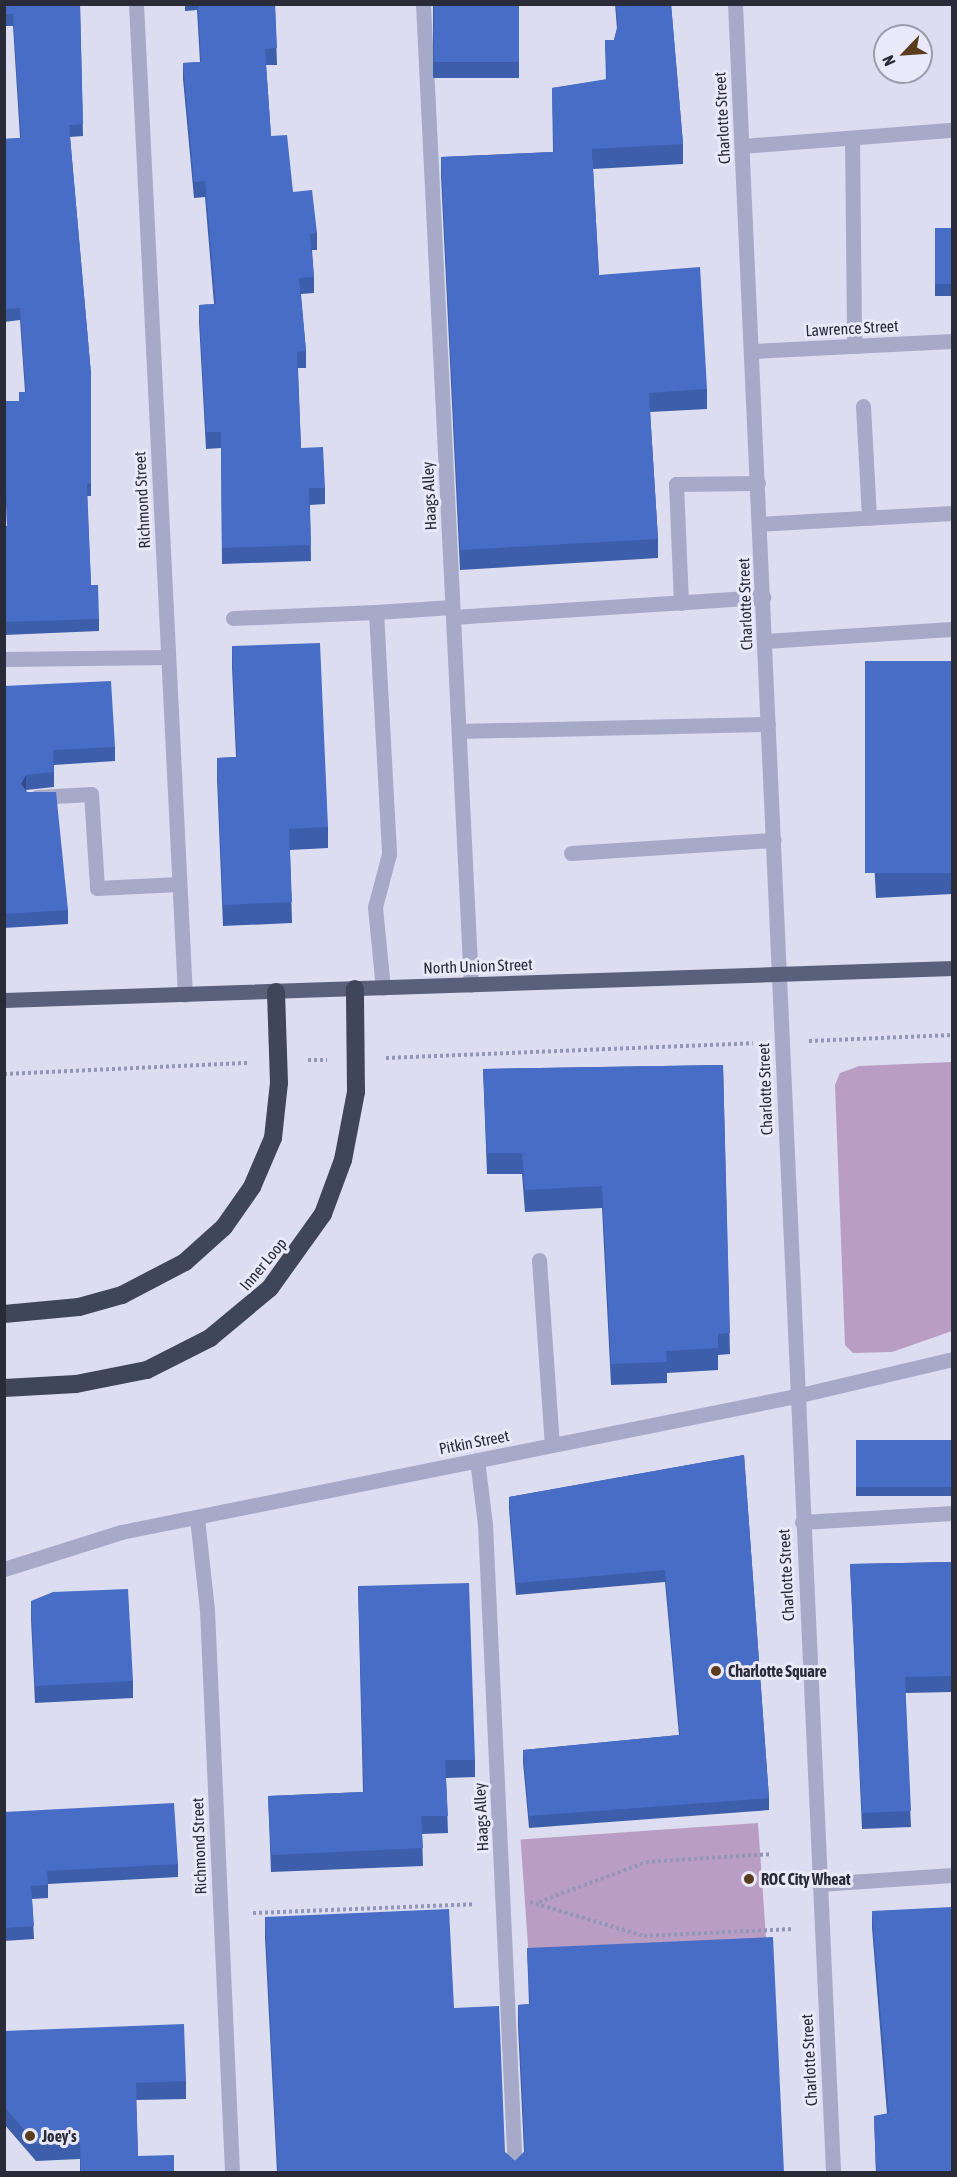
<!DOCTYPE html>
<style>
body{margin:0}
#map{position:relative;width:957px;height:2177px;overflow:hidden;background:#ddddf2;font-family:"Asap Condensed",sans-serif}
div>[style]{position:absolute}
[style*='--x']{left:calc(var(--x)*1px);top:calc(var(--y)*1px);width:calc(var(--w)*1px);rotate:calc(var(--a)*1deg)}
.green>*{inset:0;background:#ba9dc2;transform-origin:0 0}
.path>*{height:4px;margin-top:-2px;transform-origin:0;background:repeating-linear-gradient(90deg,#9397b7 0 3px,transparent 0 6px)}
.minor>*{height:15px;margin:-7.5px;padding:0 7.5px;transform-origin:7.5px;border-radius:7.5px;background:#a6a9c8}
.major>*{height:15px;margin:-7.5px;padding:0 7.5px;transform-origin:7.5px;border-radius:7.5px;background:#5a607a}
.highway>*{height:18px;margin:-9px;padding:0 9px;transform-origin:9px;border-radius:9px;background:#404659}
.wall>*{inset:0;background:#3d5eaa;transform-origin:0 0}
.shaded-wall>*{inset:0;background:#324c8b}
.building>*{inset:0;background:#476dc6;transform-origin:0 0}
.dots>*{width:16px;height:16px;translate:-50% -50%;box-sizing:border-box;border:3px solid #e9e9fa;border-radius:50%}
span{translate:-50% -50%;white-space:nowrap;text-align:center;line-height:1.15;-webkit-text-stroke:6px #e9e9fa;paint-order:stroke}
.street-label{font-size:16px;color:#292c38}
.poi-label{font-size:16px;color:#292c38;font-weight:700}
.left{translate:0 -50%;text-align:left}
.frame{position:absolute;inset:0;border:6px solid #292c38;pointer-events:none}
.north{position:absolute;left:873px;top:24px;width:60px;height:60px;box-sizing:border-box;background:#e9e9fa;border:2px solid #9c9dac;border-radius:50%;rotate:245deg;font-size:16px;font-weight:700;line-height:24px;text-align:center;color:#292c38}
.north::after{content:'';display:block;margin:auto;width:21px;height:27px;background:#5a3d1e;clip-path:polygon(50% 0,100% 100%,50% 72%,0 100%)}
</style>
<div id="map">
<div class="green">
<i style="clip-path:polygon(952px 1062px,952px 1331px,892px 1352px,853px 1353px,845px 1345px,835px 1085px,840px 1073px,859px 1066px)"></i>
<i style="left:758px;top:1823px;width:121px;height:238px;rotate:86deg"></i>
</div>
<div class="path">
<i style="--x:809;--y:1041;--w:143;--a:-2.4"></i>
<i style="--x:386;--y:1058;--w:367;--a:-2.3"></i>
<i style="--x:308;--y:1060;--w:19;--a:0"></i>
<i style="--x:4;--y:1074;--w:246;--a:-2.6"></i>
<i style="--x:530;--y:1902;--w:119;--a:16.6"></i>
<i style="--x:644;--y:1936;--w:149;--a:-2.7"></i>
<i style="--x:539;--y:1902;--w:114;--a:-20.5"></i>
<i style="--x:646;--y:1862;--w:126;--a:-3.6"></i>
<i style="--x:253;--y:1913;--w:221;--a:-2.3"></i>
</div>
<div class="minor">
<i style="--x:136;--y:4;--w:992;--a:87.17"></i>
<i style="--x:423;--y:4;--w:982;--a:87.2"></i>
<i style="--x:735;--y:4;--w:2170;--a:87.41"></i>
<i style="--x:852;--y:138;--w:208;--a:89.4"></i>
<i style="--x:742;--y:146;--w:211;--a:-4.4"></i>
<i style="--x:753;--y:351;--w:199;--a:-2.9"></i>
<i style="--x:863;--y:406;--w:112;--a:86.9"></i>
<i style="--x:759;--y:524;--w:193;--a:-3.3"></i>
<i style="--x:681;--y:603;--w:119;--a:-92.4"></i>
<i style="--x:676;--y:484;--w:82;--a:-0.7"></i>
<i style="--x:376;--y:612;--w:76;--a:-3.8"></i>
<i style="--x:453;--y:617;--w:311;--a:-3.7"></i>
<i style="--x:233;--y:618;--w:143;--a:-2.4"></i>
<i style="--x:376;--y:612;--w:242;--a:86.9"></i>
<i style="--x:389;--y:854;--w:55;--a:104.8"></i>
<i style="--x:375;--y:907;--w:81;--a:84.4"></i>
<i style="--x:765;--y:641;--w:187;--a:-3.7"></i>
<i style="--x:4;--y:659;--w:164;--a:-0.7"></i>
<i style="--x:459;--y:731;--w:309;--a:-1.3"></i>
<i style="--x:37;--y:797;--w:54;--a:-3.2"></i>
<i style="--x:91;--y:794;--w:94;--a:86.3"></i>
<i style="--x:97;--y:888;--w:82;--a:-2.8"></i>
<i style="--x:571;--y:853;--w:203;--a:-3.7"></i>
<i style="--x:539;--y:1260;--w:185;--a:86"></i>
<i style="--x:477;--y:1460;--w:64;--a:82.9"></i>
<i style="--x:485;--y:1524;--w:649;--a:87.35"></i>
<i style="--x:197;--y:1518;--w:93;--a:83.8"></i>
<i style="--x:207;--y:1610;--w:563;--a:87.45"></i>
<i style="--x:802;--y:1522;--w:150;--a:-3.4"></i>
<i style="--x:4;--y:1569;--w:123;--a:-17.5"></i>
<i style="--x:121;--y:1532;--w:689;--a:-11.39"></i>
<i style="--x:796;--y:1396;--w:160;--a:-13.3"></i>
<i style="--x:819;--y:1884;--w:133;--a:-3.9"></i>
</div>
<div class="major">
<i style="--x:4;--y:1000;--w:949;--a:-1.93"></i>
</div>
<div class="highway">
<i style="--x:4;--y:1314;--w:75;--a:-5.3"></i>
<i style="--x:79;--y:1307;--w:45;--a:-15.6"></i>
<i style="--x:122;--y:1295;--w:71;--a:-27.6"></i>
<i style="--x:185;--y:1262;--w:52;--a:-41.9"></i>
<i style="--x:224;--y:1227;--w:49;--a:-55"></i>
<i style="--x:252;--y:1187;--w:53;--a:-66.8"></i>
<i style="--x:273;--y:1138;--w:55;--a:-83.8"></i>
<i style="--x:279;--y:1083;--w:91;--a:-91.9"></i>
<i style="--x:4;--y:1388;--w:72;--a:-3.2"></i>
<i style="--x:76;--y:1384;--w:72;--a:-11.2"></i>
<i style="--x:147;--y:1370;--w:71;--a:-26.9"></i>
<i style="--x:210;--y:1338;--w:78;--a:-39.8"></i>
<i style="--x:270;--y:1288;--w:91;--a:-54.4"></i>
<i style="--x:323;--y:1214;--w:58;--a:-69.7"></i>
<i style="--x:343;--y:1160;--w:69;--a:-79.2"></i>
<i style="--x:356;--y:1092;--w:103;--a:-90.6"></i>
</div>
<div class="wall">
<i style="clip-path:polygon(4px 4px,80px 4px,83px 136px,70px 137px,91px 374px,91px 496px,87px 496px,91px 585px,99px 619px,99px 631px,4px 635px,4px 526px,7px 526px,4px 453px,4px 401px,19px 401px,25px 392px,20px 320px,4px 322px,4px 139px,20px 138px,13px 26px,4px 26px)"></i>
<i style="clip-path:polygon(185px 4px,290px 4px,275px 6px,277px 65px,266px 65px,271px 136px,293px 192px,317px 233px,317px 250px,312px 250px,314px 277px,314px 293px,301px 294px,306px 351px,306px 368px,298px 368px,301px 448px,325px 488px,325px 504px,310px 505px,311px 561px,222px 564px,221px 448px,206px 449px,199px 322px,199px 305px,214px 304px,205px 197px,194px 198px,183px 79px,183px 63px,200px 62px,197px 10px,185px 11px)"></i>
<i style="left:433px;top:4px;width:86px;height:74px"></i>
<i style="clip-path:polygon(615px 4px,671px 4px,683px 144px,683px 164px,593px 169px,599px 275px,707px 389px,707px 409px,650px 412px,658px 539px,658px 558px,460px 570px,441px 176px,441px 157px,553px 152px,552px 88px,606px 80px,605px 40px,614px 40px,617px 29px)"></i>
<i style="left:952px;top:228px;width:68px;height:17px;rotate:90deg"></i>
<i style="clip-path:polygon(232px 646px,328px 827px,328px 848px,290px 850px,292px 923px,223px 926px,217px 779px,217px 758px,236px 757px,232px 667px)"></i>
<i style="clip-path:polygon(952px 661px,952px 894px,876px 898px,865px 686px,865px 665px)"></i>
<i style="clip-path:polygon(4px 686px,115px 747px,115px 761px,54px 765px,54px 787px,26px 790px,68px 910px,68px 924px,4px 928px)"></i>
<i style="clip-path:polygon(723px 1065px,730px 1354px,718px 1355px,718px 1370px,667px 1373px,667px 1383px,611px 1385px,602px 1208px,525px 1212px,522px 1174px,487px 1174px,483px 1069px)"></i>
<i style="left:952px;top:1440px;width:56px;height:96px;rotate:90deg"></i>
<i style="clip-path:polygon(744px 1455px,769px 1798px,769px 1810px,529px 1828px,523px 1762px,523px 1750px,679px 1735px,665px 1582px,516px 1595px,509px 1509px,509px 1497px)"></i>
<i style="clip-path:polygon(952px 1562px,952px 1692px,905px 1693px,911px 1827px,862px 1829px,850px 1564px)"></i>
<i style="clip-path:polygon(358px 1586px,475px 1760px,475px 1777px,446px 1778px,448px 1833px,422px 1834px,423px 1866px,271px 1872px,268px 1796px,363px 1792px)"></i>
<i style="clip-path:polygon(31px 1601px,133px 1681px,133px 1698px,35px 1703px,31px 1619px)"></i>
<i style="clip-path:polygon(4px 1812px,178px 1864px,178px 1877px,48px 1884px,48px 1898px,32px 1899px,34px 1939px,4px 1941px)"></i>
<i style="clip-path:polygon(872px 1911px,952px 2172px,876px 2172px,874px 2116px,887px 2114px,872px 1928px)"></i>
<i style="clip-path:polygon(265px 1917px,454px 2008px,505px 2152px,515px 2161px,524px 2152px,518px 2026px,518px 2005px,529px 2004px,527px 1948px,784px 2172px,277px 2172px,265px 1938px)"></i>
<i style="clip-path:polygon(4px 2031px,186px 2081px,186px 2099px,136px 2100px,138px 2156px,174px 2172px,80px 2172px,80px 2159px,36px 2161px,4px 2124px)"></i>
</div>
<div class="shaded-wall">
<i style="clip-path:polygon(26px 775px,26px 790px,21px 798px,21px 784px)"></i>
</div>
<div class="building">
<i style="clip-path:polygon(4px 4px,80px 4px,83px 124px,69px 125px,91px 374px,91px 483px,87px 484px,91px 585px,98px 585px,99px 619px,4px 622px,4px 526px,7px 526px,4px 401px,19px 401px,19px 392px,26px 392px,20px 308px,4px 309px,4px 139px,21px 138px,13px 14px,4px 14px)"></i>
<i style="clip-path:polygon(198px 4px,275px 4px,277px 48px,265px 49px,271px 136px,287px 135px,293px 192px,312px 190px,317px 233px,310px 234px,314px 277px,299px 278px,306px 351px,297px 352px,301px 448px,323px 447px,325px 488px,309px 488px,311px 545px,222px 548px,221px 432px,206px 432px,199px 305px,216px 304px,205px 181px,194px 182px,183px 63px,201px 62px)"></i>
<i style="left:434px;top:4px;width:85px;height:58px"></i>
<i style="clip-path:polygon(616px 4px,671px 4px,683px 144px,592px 149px,599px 275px,700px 267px,707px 389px,649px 393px,658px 539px,460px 550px,441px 157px,554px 152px,552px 88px,607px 79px,605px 40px,614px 40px,618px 24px)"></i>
<i style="left:952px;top:228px;width:56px;height:17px;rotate:90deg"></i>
<i style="clip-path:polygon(320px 643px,328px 827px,289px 829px,292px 902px,223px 905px,217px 758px,237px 757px,232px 646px)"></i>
<i style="left:952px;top:661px;width:212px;height:87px;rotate:90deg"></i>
<i style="clip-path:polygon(111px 681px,115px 747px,53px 750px,54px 772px,26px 775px,21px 784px,27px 792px,56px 792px,68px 910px,4px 914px,4px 686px)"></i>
<i style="clip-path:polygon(723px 1065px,730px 1333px,718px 1334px,718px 1348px,666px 1351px,667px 1362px,611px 1364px,602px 1186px,525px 1190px,522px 1153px,487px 1153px,483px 1069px)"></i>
<i style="left:952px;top:1440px;width:47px;height:96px;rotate:90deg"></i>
<i style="clip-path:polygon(744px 1455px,769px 1798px,529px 1816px,523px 1750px,680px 1735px,665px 1570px,516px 1583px,509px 1497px)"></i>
<i style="clip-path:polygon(952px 1562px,952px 1676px,905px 1677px,911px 1811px,862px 1813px,850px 1564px)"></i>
<i style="clip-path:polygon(469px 1583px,475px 1760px,445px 1760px,448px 1816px,421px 1816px,423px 1848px,271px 1855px,268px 1796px,364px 1792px,358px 1586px)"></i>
<i style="clip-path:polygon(128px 1589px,133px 1681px,35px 1686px,31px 1601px,53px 1592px)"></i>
<i style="clip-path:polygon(174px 1803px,178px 1864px,47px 1871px,48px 1885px,31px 1886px,34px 1926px,4px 1928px,4px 1812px)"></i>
<i style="clip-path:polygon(952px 1907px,952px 2172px,876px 2172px,874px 2116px,889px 2113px,872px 1911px)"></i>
<i style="clip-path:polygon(449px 1909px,454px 2008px,499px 2006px,505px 2152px,515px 2161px,525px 2151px,518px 2005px,530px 2004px,527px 1948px,773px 1937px,784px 2172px,278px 2172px,265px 1917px)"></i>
<i style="clip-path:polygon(184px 2024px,186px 2081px,136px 2083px,138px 2156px,174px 2155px,174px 2172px,81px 2172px,80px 2142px,36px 2144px,4px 2106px,4px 2031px)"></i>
</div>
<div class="dots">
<i style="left:716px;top:1671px;background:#5a3d1e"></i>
<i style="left:749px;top:1879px;background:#5a3d1e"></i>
<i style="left:30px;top:2136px;background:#5a3d1e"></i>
</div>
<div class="street-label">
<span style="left:722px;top:118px;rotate:-93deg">Charlotte Street</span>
<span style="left:852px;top:328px;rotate:-3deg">Lawrence Street</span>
<span style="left:429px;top:496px;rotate:-93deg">Haags Alley</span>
<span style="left:142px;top:500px;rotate:-93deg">Richmond Street</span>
<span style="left:745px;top:604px;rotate:-92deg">Charlotte Street</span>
<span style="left:478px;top:966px;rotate:-2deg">North Union Street</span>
<span style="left:765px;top:1089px;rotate:-92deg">Charlotte Street</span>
<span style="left:263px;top:1264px;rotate:-50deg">Inner Loop</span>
<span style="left:474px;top:1442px;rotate:-11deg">Pitkin Street</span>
<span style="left:786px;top:1575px;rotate:-93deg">Charlotte Street</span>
<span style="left:481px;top:1817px;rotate:-93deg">Haags Alley</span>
<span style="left:199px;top:1846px;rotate:-92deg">Richmond Street</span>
<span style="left:809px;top:2060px;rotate:-93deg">Charlotte Street</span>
</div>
<div class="poi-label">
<span class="left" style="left:728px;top:1671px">Charlotte Square</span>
<span class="left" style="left:761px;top:1879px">ROC City Wheat</span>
<span class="left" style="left:42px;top:2136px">Joey's</span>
</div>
<div class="frame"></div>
<div class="north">N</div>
</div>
